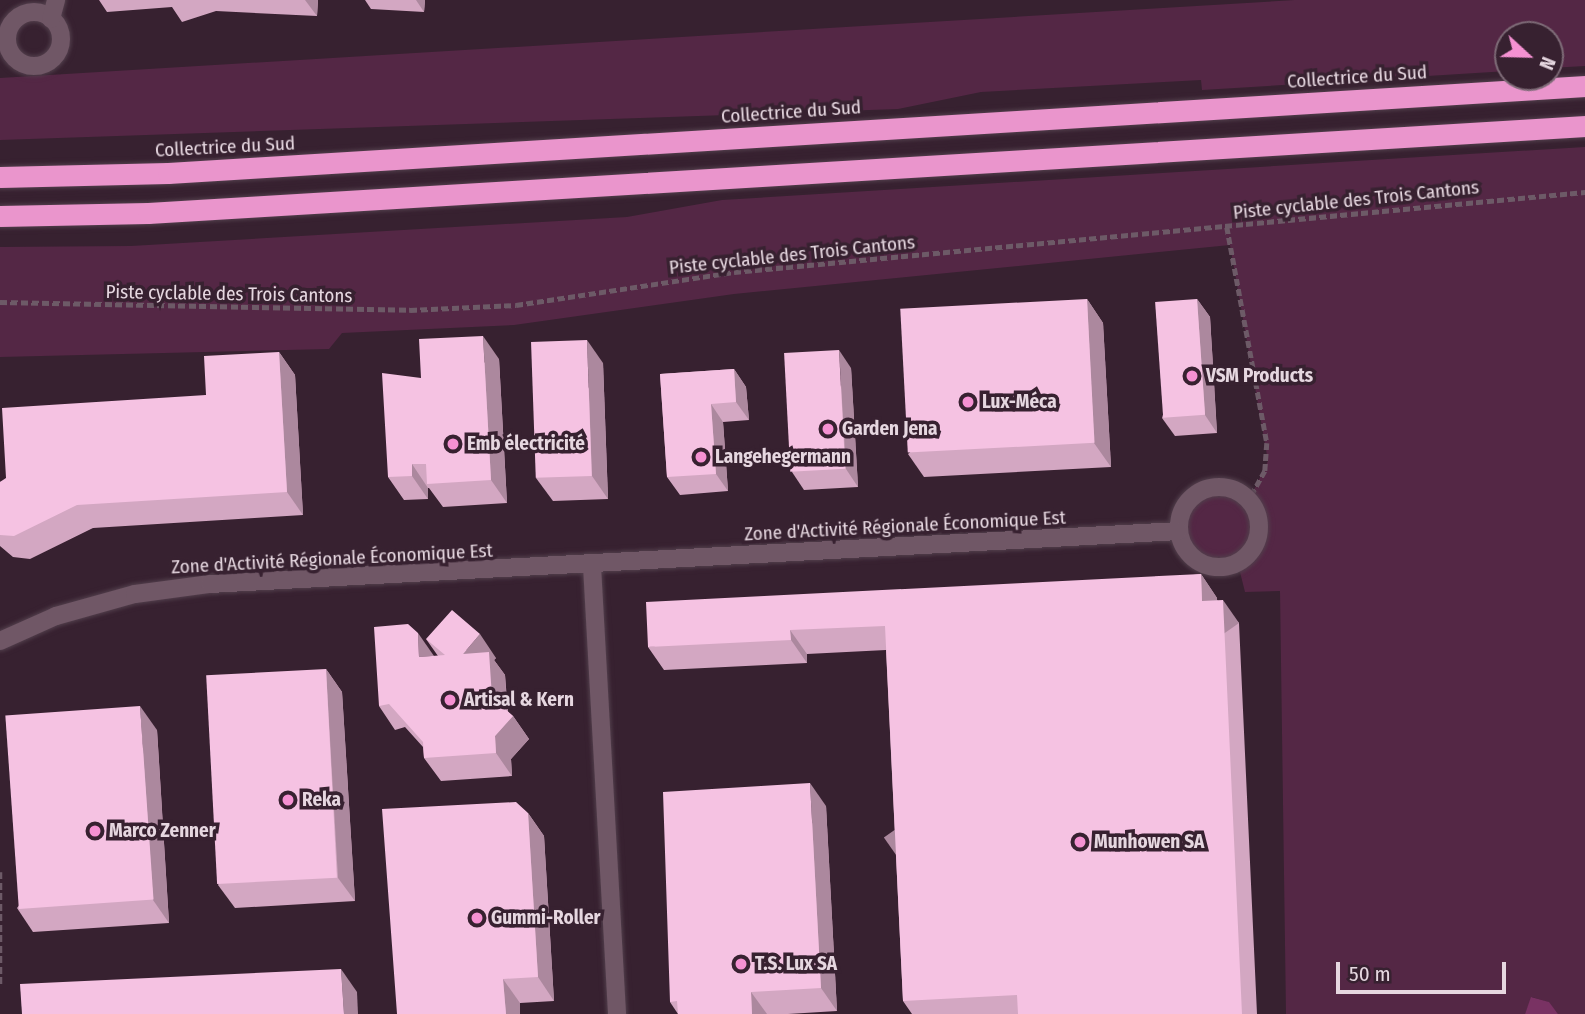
<!DOCTYPE html>
<meta charset="utf-8">
<style>
body{margin:0}
#map{position:relative;width:1585px;height:1014px;overflow:hidden;background:#372130;font-family:"Fira Sans Condensed",sans-serif}
div>[style]{position:absolute}
[style*='--x']{left:calc(var(--x)*1px);top:calc(var(--y)*1px);width:calc(var(--w)*1px);rotate:calc(var(--a)*1deg)}
.green>*{inset:0;background:#542745}
.forest>*{inset:0;background:#793263}
.path>*{height:4.5px;margin-top:-2.25px;transform-origin:0;background:repeating-linear-gradient(90deg,#6d5a67 0 7px,transparent 0 10.5px)}
.roads{filter:drop-shadow(0 0 2px #523f4c) drop-shadow(0 0 2px #523f4c)}
.street>*{height:18px;margin:-9px;padding:0 9px;transform-origin:9px;border-radius:9px;background:#705766}
.street>.ring{margin:-9px;padding:0;box-sizing:content-box;background:none;border:18px solid #705766;border-radius:50%}
.highway>*{height:21px;margin:-10.5px;padding:0 10.5px;transform-origin:10.5px;border-radius:10.5px;background:#ea95cc}
.wall>*{inset:0;background:#d3a7c2}
.shaded-wall>*{inset:0;background:#ac889e;transform-origin:0 0}
.building>*{inset:0;background:#f5c2e2;transform-origin:0 0}
.dots>*{width:19px;height:19px;translate:-50% -50%;box-sizing:border-box;border:4px solid #372130;border-radius:50%}
span{translate:-50% -50%;white-space:nowrap;text-align:center;line-height:1.15;-webkit-text-stroke:7px #372130;paint-order:stroke}
.street-label{font-size:19px;color:#e6d7e0}
.poi-label{font-size:19px;color:#e6d7e0;font-weight:700}
.left{translate:0 -50%;text-align:left}
.north{position:absolute;left:1494px;top:21px;width:70px;height:70px;box-sizing:border-box;background:#372130;border:2px solid #7d6a76;border-radius:50%;rotate:112deg;font-size:19px;font-weight:700;line-height:28px;text-align:center;color:#e6d7e0}
.north::after{content:'';display:block;margin:auto;width:24px;height:32px;background:#f591d2;clip-path:polygon(50% 0,100% 100%,50% 72%,0 100%)}
.scale{position:absolute;left:1336px;top:962px;width:170px;height:32px;box-sizing:border-box;border:4px solid #e6d7e0;border-top:0;padding-left:9px;font-size:21px;line-height:24px;white-space:nowrap;color:#e6d7e0;-webkit-text-stroke:5px #372130;paint-order:stroke}
</style>
<div id="map">
<div class="green">
<i style="clip-path:polygon(1295px 0,1585px 0,1585px 66px,1550px 68px,1550px 35px,1508px 35px,1508px 71px,1202px 90px,1201px 80px,981px 92px,898px 109px,0 140px,0 78px)"></i>
<i style="clip-path:polygon(1585px 147px,1585px 1014px,1558px 1014px,1548px 1002px,1532px 997px,1525px 1014px,1286px 1014px,1280px 591px,1245px 592px,1238px 564px,1201px 563px,1179px 531px,1184px 508px,1202px 491px,1227px 488px,1249px 500px,1268px 461px,1230px 245px,734px 294px,514px 325px,342px 333px,329px 349px,0 357px,0 247px,131px 246px,627px 217px,722px 200px)"></i>
</div>
<div class="forest">
<i style="clip-path:polygon(1531px 997px,1549px 1002px,1558px 1014px,1525px 1014px)"></i>
</div>
<div class="path">
<i style="--x:1227;--y:227;--w:220;--a:79.5"></i>
<i style="--x:1267;--y:443;--w:28;--a:94"></i>
<i style="--x:1265;--y:471;--w:33;--a:119"></i>
<i style="--x:0;--y:302;--w:410;--a:1.1"></i>
<i style="--x:410;--y:310;--w:106;--a:-2.7"></i>
<i style="--x:516;--y:305;--w:220;--a:-8.6"></i>
<i style="--x:734;--y:272;--w:855;--a:-5.37"></i>
<i style="--x:0;--y:872;--w:114;--a:90"></i>
</div>
<div class="roads">
<div class="street">
<i class="ring" style="left:7px;top:12px;width:36px;height:36px"></i>
<i style="--x:51;--y:19;--w:20;--a:-75"></i>
<i class="ring" style="left:1179px;top:487px;width:62px;height:62px"></i>
<i style="--x:592;--y:566;--w:449;--a:86.8"></i>
<i style="--x:0;--y:641;--w:61;--a:-24.1"></i>
<i style="--x:56;--y:616;--w:82;--a:-15.6"></i>
<i style="--x:135;--y:594;--w:76;--a:-7.6"></i>
<i style="--x:210;--y:584;--w:970;--a:-3.13"></i>
</div>
<div class="highway">
<i style="--x:0;--y:177;--w:168;--a:-1.4"></i>
<i style="--x:168;--y:173;--w:1420;--a:-3.51"></i>
<i style="--x:0;--y:216;--w:148;--a:-1.2"></i>
<i style="--x:148;--y:213;--w:1440;--a:-3.46"></i>
</div>
</div>
<div class="wall">
<i style="clip-path:polygon(99px 0,318px 0,317px 16px,216px 11px,182px 22px,172px 7px,107px 12px)"></i>
<i style="clip-path:polygon(365px 0,425px 0,424px 12px,371px 9px)"></i>
<i style="clip-path:polygon(1087px 299px,1103px 323px,1111px 467px,924px 477px,908px 454px)"></i>
<i style="clip-path:polygon(1197px 299px,1210px 317px,1217px 433px,1175px 436px,1162px 418px)"></i>
<i style="clip-path:polygon(279px 352px,295px 375px,303px 515px,93px 528px,30px 559px,13px 557px,0 546px,0 482px,206px 395px)"></i>
<i style="clip-path:polygon(499px 359px,507px 503px,443px 507px,429px 488px,428px 488px,428px 499px,404px 500px,388px 477px,421px 378px)"></i>
<i style="clip-path:polygon(603px 363px,608px 499px,553px 501px,536px 478px)"></i>
<i style="clip-path:polygon(851px 368px,858px 487px,804px 490px,792px 472px)"></i>
<i style="clip-path:polygon(734px 369px,746px 387px,749px 420px,723px 422px,728px 491px,680px 495px,667px 477px,660px 374px)"></i>
<i style="clip-path:polygon(1201px 574px,1217px 598px,1217px 600px,1239px 623px,1257px 1014px,912px 1014px,903px 1001px,886px 650px,807px 654px,807px 663px,664px 670px,648px 647px)"></i>
<i style="clip-path:polygon(426px 639px,496px 658px,494px 660px,505px 675px,508px 712px,513px 716px,529px 739px,511px 759px,512px 776px,441px 781px,424px 758px,423px 747px,405px 727px,395px 730px,379px 706px,434px 656px,438px 656px)"></i>
<i style="clip-path:polygon(326px 669px,342px 692px,355px 901px,235px 908px,218px 885px)"></i>
<i style="clip-path:polygon(157px 730px,169px 923px,33px 932px,17px 908px)"></i>
<i style="clip-path:polygon(826px 806px,837px 1011px,788px 1014px,678px 1014px,670px 1002px)"></i>
<i style="clip-path:polygon(528px 813px,544px 836px,554px 1001px,520px 1003px,520px 1014px,397px 1014px)"></i>
</div>
<div class="shaded-wall">
<i style="clip-path:polygon(305px 0,318px 0,317px 16px)"></i>
<i style="clip-path:polygon(416px 0,425px 0,424px 12px)"></i>
<i style="clip-path:polygon(1087px 299px,1103px 323px,1111px 467px,1094px 443px)"></i>
<i style="clip-path:polygon(1197px 299px,1210px 317px,1217px 433px,1205px 415px)"></i>
<i style="clip-path:polygon(483px 336px,499px 359px,507px 503px,491px 480px)"></i>
<i style="clip-path:polygon(587px 340px,603px 363px,608px 499px,592px 476px)"></i>
<i style="clip-path:polygon(839px 350px,851px 368px,858px 487px,846px 469px)"></i>
<i style="clip-path:polygon(279px 352px,295px 375px,303px 515px,287px 492px)"></i>
<i style="clip-path:polygon(734px 369px,746px 387px,749px 420px,736px 402px)"></i>
<i style="clip-path:polygon(711px 404px,723px 422px,728px 491px,716px 474px)"></i>
<i style="clip-path:polygon(412px 464px,428px 488px,428px 499px,412px 476px)"></i>
<i style="clip-path:polygon(1201px 574px,1217px 598px,1218px 625px,1202px 601px)"></i>
<i style="left:1223px;top:600px;width:28px;height:414px;rotate:55deg"></i>
<i style="clip-path:polygon(790px 630px,807px 654px,807px 663px,791px 640px)"></i>
<i style="clip-path:polygon(418px 633px,434px 656px,419px 657px)"></i>
<i style="clip-path:polygon(480px 634px,496px 658px,494px 660px,505px 675px,508px 721px,463px 654px)"></i>
<i style="clip-path:polygon(326px 669px,342px 692px,355px 901px,338px 878px)"></i>
<i style="clip-path:polygon(140px 706px,157px 730px,169px 923px,153px 900px)"></i>
<i style="clip-path:polygon(513px 716px,529px 739px,511px 759px,512px 776px,496px 753px,495px 736px)"></i>
<i style="clip-path:polygon(810px 783px,826px 806px,837px 1011px,821px 988px)"></i>
<i style="clip-path:polygon(528px 813px,544px 836px,554px 1001px,538px 977px)"></i>
<i style="clip-path:polygon(341px 969px,357px 992px,358px 1014px,344px 1014px)"></i>
<i style="clip-path:polygon(503px 979px,520px 1003px,520px 1014px,506px 1014px)"></i>
<i style="clip-path:polygon(751px 992px,767px 1014px,752px 1014px)"></i>
</div>
<div class="building">
<i style="left:1087px;top:299px;width:144px;height:187px;rotate:87deg"></i>
<i style="left:1197px;top:299px;width:116px;height:42px;rotate:86deg"></i>
<i style="clip-path:polygon(483px 336px,491px 480px,427px 484px,426px 464px,412px 464px,412px 476px,388px 477px,382px 373px,421px 378px,419px 339px)"></i>
<i style="left:587px;top:340px;width:136px;height:56px;rotate:88deg"></i>
<i style="left:839px;top:350px;width:119px;height:55px;rotate:87deg"></i>
<i style="clip-path:polygon(279px 352px,287px 492px,77px 505px,14px 536px,0 535px,0 482px,6px 478px,2px 408px,206px 395px,204px 356px)"></i>
<i style="clip-path:polygon(734px 369px,736px 402px,711px 404px,716px 474px,667px 477px,660px 374px)"></i>
<i style="clip-path:polygon(1201px 574px,1202px 601px,1223px 600px,1242px 1014px,1018px 1014px,1017px 995px,903px 1001px,885px 626px,790px 630px,791px 640px,648px 647px,646px 602px)"></i>
<i style="clip-path:polygon(452px 610px,480px 634px,463px 654px,489px 652px,492px 697px,513px 716px,495px 736px,496px 753px,424px 758px,423px 742px,389px 704px,379px 706px,374px 627px,408px 624px,418px 633px,419px 657px,445px 655px,426px 639px)"></i>
<i style="left:326px;top:669px;width:209px;height:120px;rotate:87deg"></i>
<i style="left:140px;top:706px;width:194px;height:135px;rotate:86deg"></i>
<i style="clip-path:polygon(810px 783px,821px 988px,751px 992px,752px 1014px,678px 1014px,677px 1001px,670px 1002px,663px 792px)"></i>
<i style="clip-path:polygon(516px 802px,528px 813px,538px 977px,503px 979px,506px 1014px,397px 1014px,382px 809px)"></i>
<i style="clip-path:polygon(341px 969px,344px 1014px,22px 1014px,20px 984px)"></i>
</div>
<div class="dots">
<i style="left:1192px;top:376px;background:#f591d2"></i>
<i style="left:968px;top:402px;background:#f591d2"></i>
<i style="left:828px;top:429px;background:#f591d2"></i>
<i style="left:453px;top:444px;background:#f591d2"></i>
<i style="left:701px;top:457px;background:#f591d2"></i>
<i style="left:450px;top:700px;background:#f591d2"></i>
<i style="left:288px;top:800px;background:#f591d2"></i>
<i style="left:95px;top:831px;background:#f591d2"></i>
<i style="left:1080px;top:842px;background:#f591d2"></i>
<i style="left:477px;top:918px;background:#f591d2"></i>
<i style="left:741px;top:964px;background:#f591d2"></i>
</div>
<div class="street-label">
<span style="left:1357px;top:77px;rotate:-4deg">Collectrice du Sud</span>
<span style="left:791px;top:112px;rotate:-4deg">Collectrice du Sud</span>
<span style="left:225px;top:147px;rotate:-3deg">Collectrice du Sud</span>
<span style="left:1356px;top:200px;rotate:-6deg">Piste cyclable des Trois Cantons</span>
<span style="left:792px;top:255px;rotate:-6deg">Piste cyclable des Trois Cantons</span>
<span style="left:229px;top:294px;rotate:1deg">Piste cyclable des Trois Cantons</span>
<span style="left:905px;top:526px;rotate:-3deg">Zone d'Activité Régionale Économique Est</span>
<span style="left:332px;top:559px;rotate:-3deg">Zone d'Activité Régionale Économique Est</span>
</div>
<div class="poi-label">
<span class="left" style="left:1206px;top:376px">VSM Products</span>
<span class="left" style="left:982px;top:402px">Lux-Méca</span>
<span class="left" style="left:842px;top:429px">Garden Jena</span>
<span class="left" style="left:467px;top:444px">Emb électricité</span>
<span class="left" style="left:715px;top:457px">Langehegermann</span>
<span class="left" style="left:464px;top:700px">Artisal &amp; Kern</span>
<span class="left" style="left:302px;top:800px">Reka</span>
<span class="left" style="left:109px;top:831px">Marco Zenner</span>
<span class="left" style="left:1094px;top:842px">Munhowen SA</span>
<span class="left" style="left:491px;top:918px">Gummi-Roller</span>
<span class="left" style="left:755px;top:964px">T.S. Lux SA</span>
</div>
<div class="north">N</div>
<div class="scale">50 m</div>
</div>
